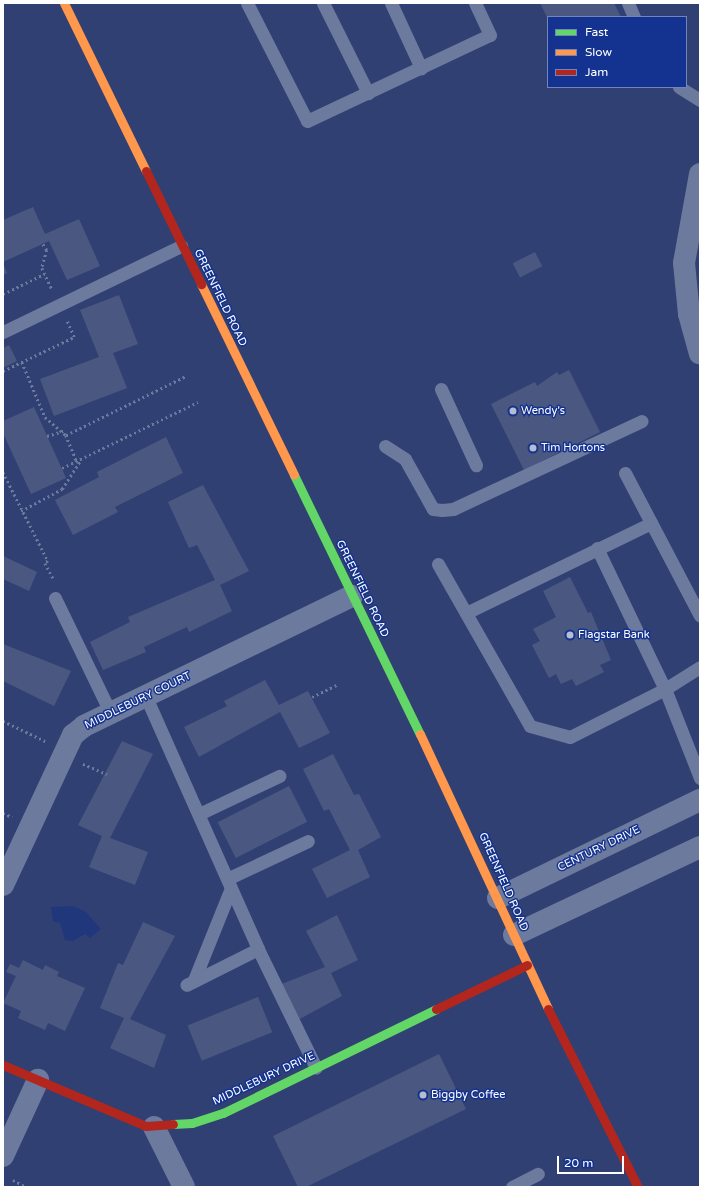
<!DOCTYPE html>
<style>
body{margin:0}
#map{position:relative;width:703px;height:1190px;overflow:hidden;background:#304073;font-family:"Varela Round",sans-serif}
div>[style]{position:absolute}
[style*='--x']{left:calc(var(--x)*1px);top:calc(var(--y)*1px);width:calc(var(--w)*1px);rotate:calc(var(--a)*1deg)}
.water>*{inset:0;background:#21377c}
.building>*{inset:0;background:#4a5881;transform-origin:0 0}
.path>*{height:2.5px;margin-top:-1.25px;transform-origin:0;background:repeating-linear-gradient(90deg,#6c7a9e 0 2px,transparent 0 5px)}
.lane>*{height:13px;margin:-6.5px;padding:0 6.5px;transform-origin:6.5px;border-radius:6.5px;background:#6c7a9e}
.street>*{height:22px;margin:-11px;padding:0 11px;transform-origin:11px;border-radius:11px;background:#6c7a9e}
.fast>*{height:9px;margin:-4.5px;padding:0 4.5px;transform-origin:4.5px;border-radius:4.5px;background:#63d668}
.slow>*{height:9px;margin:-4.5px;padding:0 4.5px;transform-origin:4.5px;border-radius:4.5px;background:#ff974d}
.jam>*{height:9px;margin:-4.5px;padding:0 4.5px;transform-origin:4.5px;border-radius:4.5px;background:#b3261e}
.dots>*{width:11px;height:11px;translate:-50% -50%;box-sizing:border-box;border:2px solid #14328f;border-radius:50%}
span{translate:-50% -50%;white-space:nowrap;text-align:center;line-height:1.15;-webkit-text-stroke:3px #14328f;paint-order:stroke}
.street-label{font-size:11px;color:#fff}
.poi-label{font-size:11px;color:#fff}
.left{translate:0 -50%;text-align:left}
.frame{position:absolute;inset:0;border:4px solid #fff;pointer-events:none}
.legend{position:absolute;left:547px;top:16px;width:140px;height:72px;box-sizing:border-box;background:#14328f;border:1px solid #7284bc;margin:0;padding:5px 7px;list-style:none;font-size:12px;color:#fff}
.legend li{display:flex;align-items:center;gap:8px;height:20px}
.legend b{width:20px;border:1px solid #7284bc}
.scale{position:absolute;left:557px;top:1156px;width:67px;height:18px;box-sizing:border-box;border:2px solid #fff;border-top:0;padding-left:5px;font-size:12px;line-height:14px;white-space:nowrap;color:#fff;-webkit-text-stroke:3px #14328f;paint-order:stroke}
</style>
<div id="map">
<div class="water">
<i style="clip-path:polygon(73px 906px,86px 912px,101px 929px,90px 938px,85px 934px,73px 941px,65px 940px,60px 923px,53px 921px,51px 907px)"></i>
</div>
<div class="building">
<i style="clip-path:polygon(540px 3px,614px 3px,621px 17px,547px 17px)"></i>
<i style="clip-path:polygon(33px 207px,45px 234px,79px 219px,100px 266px,67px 280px,49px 241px,3px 262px,3px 220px)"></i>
<i style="left:535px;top:252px;width:16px;height:25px;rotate:63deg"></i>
<i style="clip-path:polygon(3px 263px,7px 273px,3px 275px)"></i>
<i style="clip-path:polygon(119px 295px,138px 344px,113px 353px,127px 388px,54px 416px,40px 379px,99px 357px,80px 310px)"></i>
<i style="clip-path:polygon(9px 345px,17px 361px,3px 368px,3px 348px)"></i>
<i style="clip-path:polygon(569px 370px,600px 432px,524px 470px,491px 404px,535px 382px,537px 386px,557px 372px,559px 375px)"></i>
<i style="clip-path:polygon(34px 407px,66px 478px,31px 494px,3px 433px,3px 421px)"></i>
<i style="clip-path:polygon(166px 437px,183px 473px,115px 507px,118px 512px,73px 535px,55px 500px,99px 477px,97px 472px)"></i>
<i style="clip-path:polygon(203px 485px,249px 571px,220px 585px,232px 611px,189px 632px,187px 627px,144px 647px,146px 652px,103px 670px,90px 642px,130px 622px,128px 617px,215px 580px,197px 545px,189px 548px,168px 502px)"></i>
<i style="clip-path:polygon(3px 556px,37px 572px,29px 591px,3px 579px)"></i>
<i style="clip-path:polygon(570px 577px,588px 613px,591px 612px,611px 660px,600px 665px,604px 672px,576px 686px,572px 679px,561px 684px,556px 674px,549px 678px,532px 645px,540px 641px,533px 629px,556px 617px,543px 591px)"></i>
<i style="clip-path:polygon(3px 644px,71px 671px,54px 706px,3px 681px)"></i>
<i style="clip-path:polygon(265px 680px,279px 705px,308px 691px,330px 733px,299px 748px,280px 712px,199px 757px,184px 727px,227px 706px,224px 701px)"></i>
<i style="clip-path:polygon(122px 741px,153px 754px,110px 838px,148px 852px,135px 885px,89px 867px,102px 836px,78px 825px)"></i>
<i style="clip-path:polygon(333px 754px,354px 795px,359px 794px,381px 837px,358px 850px,370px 877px,327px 898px,312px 869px,350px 850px,329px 809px,324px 811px,303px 769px)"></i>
<i style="left:289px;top:786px;width:40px;height:80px;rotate:63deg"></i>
<i style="clip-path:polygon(337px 915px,358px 960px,331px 973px,342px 996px,296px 1021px,279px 985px,325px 967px,306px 931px)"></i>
<i style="clip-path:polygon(143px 922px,175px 936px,130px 1019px,166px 1035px,154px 1068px,110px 1048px,124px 1018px,100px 1008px,118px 963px,123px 965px)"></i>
<i style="clip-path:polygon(23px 960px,43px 970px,45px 965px,59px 972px,57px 976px,85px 988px,65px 1031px,48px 1023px,45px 1030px,18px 1018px,21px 1011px,3px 1003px,16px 976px,6px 972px,10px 964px,19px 968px)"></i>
<i style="left:258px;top:997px;width:38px;height:76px;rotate:68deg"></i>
<i style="clip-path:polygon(439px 1054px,466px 1109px,306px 1187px,298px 1187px,273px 1136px)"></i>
</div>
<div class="path">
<i style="--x:43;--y:244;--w:7;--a:56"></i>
<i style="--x:47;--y:250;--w:19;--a:106"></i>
<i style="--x:42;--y:268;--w:23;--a:65"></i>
<i style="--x:3;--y:294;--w:46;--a:-26"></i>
<i style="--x:22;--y:362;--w:60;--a:67.3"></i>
<i style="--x:45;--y:417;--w:28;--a:41"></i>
<i style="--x:66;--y:435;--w:134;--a:-26.2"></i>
<i style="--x:3;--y:371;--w:79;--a:-25.6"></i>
<i style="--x:74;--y:337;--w:17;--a:-114"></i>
<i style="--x:66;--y:435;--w:27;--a:68"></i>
<i style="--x:47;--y:436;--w:17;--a:-17"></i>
<i style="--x:62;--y:468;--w:151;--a:-25.9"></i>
<i style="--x:3;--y:472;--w:100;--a:63.2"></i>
<i style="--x:48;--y:561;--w:4;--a:146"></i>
<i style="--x:45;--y:563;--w:17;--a:62"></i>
<i style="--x:21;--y:511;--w:47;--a:-28.2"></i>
<i style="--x:62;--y:489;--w:33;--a:-57"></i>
<i style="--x:312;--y:697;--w:28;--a:-26"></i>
<i style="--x:3;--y:721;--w:47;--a:25.5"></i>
<i style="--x:83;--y:764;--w:26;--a:23"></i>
<i style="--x:3;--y:813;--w:10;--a:24"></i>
<i style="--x:13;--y:1180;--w:16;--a:27"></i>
</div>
<div class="lane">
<i style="--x:247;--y:3;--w:132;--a:63"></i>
<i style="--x:307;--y:121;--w:202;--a:-25.2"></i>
<i style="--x:490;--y:35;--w:35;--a:-115"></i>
<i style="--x:323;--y:3;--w:101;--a:63.4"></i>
<i style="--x:391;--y:3;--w:72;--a:65.2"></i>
<i style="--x:628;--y:3;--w:15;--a:67"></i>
<i style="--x:679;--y:87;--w:25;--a:32"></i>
<i style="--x:3;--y:332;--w:198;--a:-25.8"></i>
<i style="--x:441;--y:389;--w:84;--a:65.3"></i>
<i style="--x:385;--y:446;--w:24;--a:33"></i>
<i style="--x:405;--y:459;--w:57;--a:60.8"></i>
<i style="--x:433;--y:509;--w:9;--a:6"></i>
<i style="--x:442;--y:510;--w:11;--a:-5"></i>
<i style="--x:453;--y:509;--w:208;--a:-25"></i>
<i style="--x:625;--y:473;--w:161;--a:62.3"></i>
<i style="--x:597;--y:548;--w:157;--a:64.3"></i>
<i style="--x:665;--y:689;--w:96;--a:68.5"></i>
<i style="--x:438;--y:564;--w:186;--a:60.4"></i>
<i style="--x:530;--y:726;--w:41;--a:15.4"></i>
<i style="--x:570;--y:737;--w:106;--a:-26.8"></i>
<i style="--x:665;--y:689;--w:41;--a:-32.2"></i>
<i style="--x:55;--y:598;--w:129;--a:64.2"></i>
<i style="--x:466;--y:613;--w:206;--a:-25.9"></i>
<i style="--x:146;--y:697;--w:276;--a:66"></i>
<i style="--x:258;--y:949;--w:80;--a:153.4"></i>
<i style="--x:199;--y:814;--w:89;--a:-25.4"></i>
<i style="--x:229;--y:878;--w:87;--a:-25.1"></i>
<i style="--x:258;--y:949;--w:132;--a:64"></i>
<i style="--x:194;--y:980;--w:99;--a:-68.1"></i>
<i style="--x:512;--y:1187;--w:29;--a:-27"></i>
</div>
<div class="street">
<i style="--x:700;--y:174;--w:90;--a:100.2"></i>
<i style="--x:684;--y:263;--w:51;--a:84.4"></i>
<i style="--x:689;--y:314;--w:41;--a:74.6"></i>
<i style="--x:3;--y:885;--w:166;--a:-65"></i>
<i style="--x:73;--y:735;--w:14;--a:-39"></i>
<i style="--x:84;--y:726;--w:298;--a:-25.9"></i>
<i style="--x:498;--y:898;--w:225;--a:-25.9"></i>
<i style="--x:514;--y:935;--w:206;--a:-25.3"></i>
<i style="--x:154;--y:1127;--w:67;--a:63.4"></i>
<i style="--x:3;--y:1156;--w:84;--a:-65.3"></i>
</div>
<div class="fast">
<i style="--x:294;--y:475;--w:288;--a:64.1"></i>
<i style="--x:173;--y:1124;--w:19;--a:-3"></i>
<i style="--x:192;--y:1123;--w:33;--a:-18"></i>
<i style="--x:223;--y:1113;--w:237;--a:-26"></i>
</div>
<div class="slow">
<i style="--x:64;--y:3;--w:187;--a:64"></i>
<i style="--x:201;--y:284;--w:212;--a:64"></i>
<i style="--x:420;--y:734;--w:303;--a:65"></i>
</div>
<div class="jam">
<i style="--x:146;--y:171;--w:126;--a:64"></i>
<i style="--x:436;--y:1009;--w:101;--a:-25.8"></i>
<i style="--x:548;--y:1009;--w:199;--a:63.2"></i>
<i style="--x:3;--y:1065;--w:155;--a:23.1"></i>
<i style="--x:146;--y:1126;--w:27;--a:-4"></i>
</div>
<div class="dots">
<i style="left:513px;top:411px;background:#b7bcce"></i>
<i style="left:533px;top:448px;background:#b7bcce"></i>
<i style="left:570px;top:635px;background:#b7bcce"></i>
<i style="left:423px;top:1095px;background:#b7bcce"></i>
</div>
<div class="street-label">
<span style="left:220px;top:298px;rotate:64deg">GREENFIELD ROAD</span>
<span style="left:362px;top:589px;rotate:64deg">GREENFIELD ROAD</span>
<span style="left:138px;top:701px;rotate:-26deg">MIDDLEBURY COURT</span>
<span style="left:599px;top:849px;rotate:-26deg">CENTURY DRIVE</span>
<span style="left:503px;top:882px;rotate:66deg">GREENFIELD ROAD</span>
<span style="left:264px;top:1079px;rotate:-25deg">MIDDLEBURY DRIVE</span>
</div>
<div class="poi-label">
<span class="left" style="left:521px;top:411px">Wendy's</span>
<span class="left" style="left:541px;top:448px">Tim Hortons</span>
<span class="left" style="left:578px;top:635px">Flagstar Bank</span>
<span class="left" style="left:431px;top:1095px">Biggby Coffee</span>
</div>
<div class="frame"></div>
<ul class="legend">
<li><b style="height:5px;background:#63d668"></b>Fast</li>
<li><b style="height:5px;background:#ff974d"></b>Slow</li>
<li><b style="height:5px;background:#b3261e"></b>Jam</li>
</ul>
<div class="scale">20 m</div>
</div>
